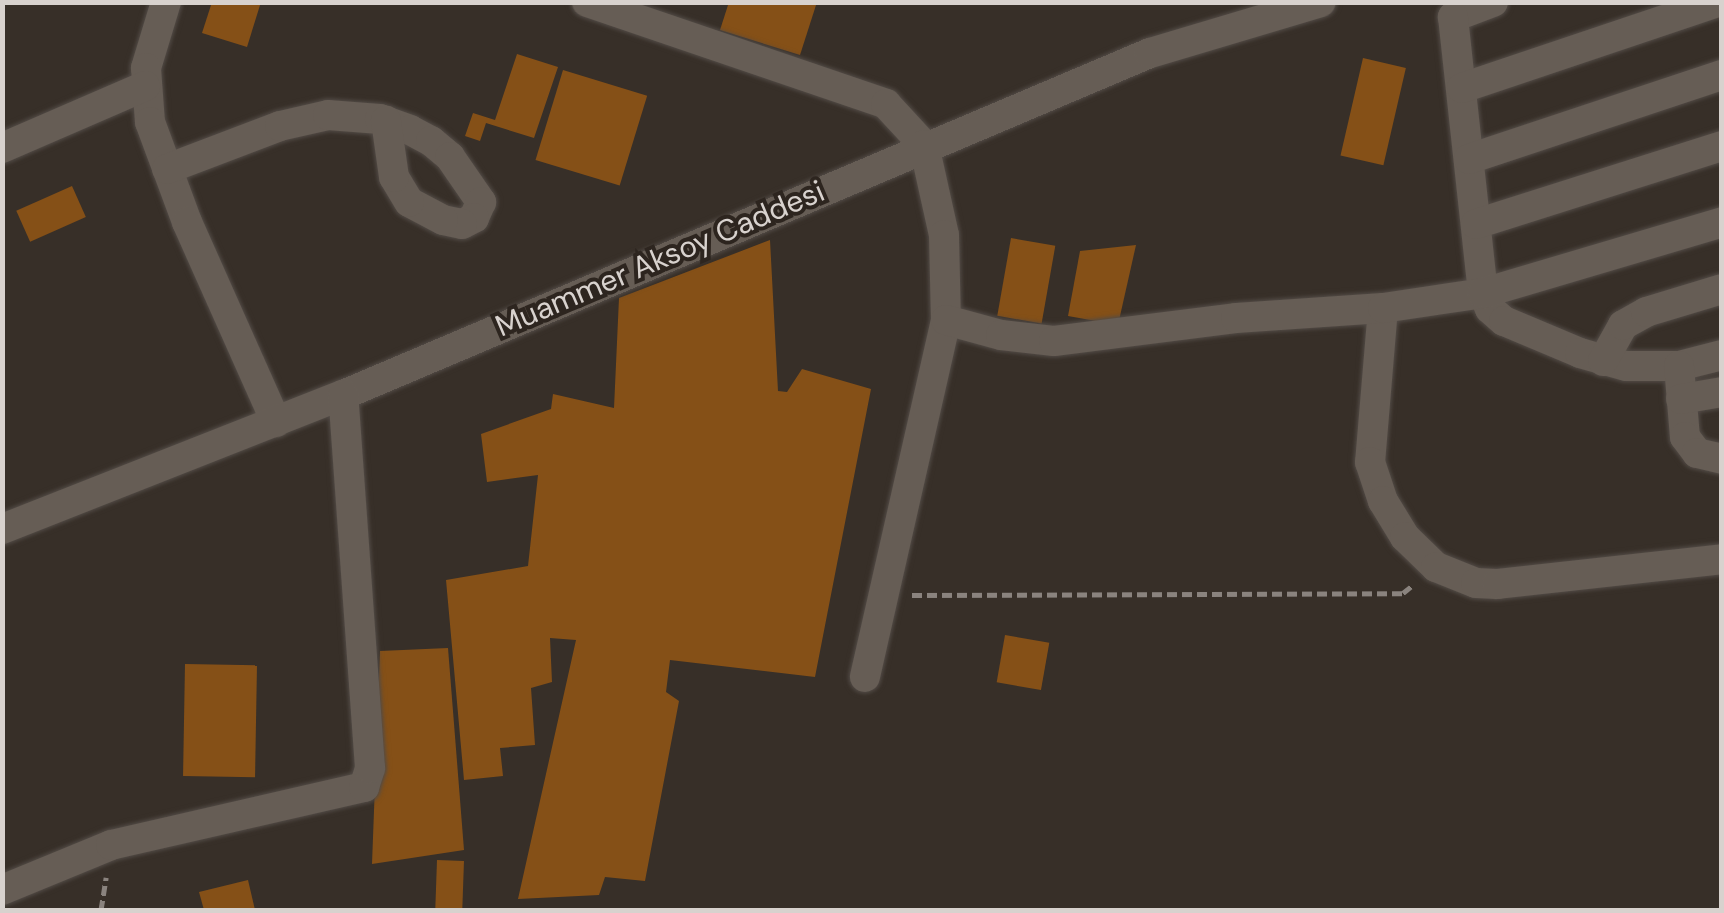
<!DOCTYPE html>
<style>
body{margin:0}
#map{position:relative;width:1724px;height:913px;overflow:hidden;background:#372f28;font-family:"DM Sans",sans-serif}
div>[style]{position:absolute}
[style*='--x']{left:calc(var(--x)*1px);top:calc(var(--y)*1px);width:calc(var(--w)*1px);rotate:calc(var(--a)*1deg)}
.building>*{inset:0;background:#855017;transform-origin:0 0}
.path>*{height:5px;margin-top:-2.5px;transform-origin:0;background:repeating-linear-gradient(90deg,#8a837e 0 10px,transparent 0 15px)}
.roads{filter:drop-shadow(0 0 2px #524b46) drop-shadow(0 0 2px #524b46)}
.minor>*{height:30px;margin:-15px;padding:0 15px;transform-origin:15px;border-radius:15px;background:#665d55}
span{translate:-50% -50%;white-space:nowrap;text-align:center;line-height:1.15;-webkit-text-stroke:8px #2d251f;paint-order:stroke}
.street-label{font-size:30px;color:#d8d2ce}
.frame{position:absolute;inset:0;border:5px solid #d8d2ce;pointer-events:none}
</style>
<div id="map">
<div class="building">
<i style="clip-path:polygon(212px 2px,261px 2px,247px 47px,202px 33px)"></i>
<i style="clip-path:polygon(729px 2px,817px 2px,800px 55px,720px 30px)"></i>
<i style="clip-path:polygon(517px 54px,558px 67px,534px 138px,486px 123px,480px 141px,465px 136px,473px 113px,495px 120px)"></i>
<i style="left:1363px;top:58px;width:44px;height:100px;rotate:13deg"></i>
<i style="left:563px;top:70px;width:88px;height:94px;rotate:17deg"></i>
<i style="left:72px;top:186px;width:34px;height:61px;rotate:66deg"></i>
<i style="left:1011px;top:238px;width:45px;height:79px;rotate:10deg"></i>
<i style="clip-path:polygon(770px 240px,778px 391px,787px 392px,802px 369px,871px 389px,815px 677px,670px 660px,666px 692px,679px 701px,645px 881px,605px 877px,599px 895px,518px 899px,576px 640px,550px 638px,552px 682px,531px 688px,535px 745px,500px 748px,503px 776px,464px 780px,446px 580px,528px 566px,538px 475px,487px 482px,481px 434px,551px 409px,553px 394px,614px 408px,619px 298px)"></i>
<i style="clip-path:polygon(1136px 245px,1118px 325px,1068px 316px,1080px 251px)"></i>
<i style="left:1005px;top:635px;width:45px;height:48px;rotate:10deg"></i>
<i style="clip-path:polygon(448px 648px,464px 850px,372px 864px,380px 651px)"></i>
<i style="left:185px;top:664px;width:72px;height:112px;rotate:1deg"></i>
<i style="left:437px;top:860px;width:27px;height:50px;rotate:2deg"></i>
<i style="clip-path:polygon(248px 880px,255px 910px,204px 910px,199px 892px)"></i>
</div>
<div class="path">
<i style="--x:912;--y:595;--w:491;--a:-0.2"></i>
<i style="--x:1403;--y:593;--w:13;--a:-39"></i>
<i style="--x:101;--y:910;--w:33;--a:-81"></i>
</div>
<div class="roads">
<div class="minor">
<i style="--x:166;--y:2;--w:69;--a:106.9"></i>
<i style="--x:146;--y:68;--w:54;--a:85.8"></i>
<i style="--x:150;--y:122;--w:107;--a:69.7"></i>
<i style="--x:187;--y:222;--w:219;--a:66"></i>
<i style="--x:587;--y:2;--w:316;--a:18.8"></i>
<i style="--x:886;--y:104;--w:56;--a:47.2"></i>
<i style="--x:924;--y:145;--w:92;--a:77.5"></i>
<i style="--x:944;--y:235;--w:85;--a:88.7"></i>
<i style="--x:946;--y:320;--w:366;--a:102.8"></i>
<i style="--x:1493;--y:2;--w:43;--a:159.4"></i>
<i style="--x:1453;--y:17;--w:278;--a:83.8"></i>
<i style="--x:1483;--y:293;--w:17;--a:66"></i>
<i style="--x:1490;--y:309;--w:18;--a:41"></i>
<i style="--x:1504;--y:321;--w:82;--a:22.8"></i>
<i style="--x:1580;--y:353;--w:48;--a:15.8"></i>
<i style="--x:1626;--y:366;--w:53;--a:0"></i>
<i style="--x:1679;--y:366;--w:44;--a:-14.3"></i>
<i style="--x:1462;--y:88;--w:269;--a:-18.6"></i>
<i style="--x:2;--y:148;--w:156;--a:-23.4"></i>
<i style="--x:1469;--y:159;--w:267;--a:-18.4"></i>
<i style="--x:167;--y:169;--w:121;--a:-20.8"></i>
<i style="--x:280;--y:126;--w:49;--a:-12.9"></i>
<i style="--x:328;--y:115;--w:52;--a:4.4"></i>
<i style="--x:380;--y:119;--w:32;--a:20"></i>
<i style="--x:410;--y:130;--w:24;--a:28"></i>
<i style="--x:431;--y:141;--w:25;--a:40"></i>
<i style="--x:450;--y:157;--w:55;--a:55.4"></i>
<i style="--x:481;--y:202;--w:17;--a:114"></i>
<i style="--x:474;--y:218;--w:13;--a:153"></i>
<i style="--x:462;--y:224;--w:19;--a:-168"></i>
<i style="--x:443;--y:220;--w:38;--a:-152"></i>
<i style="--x:409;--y:202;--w:29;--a:-121"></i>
<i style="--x:394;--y:177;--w:57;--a:-98.1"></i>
<i style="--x:1476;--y:224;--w:258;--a:-17.6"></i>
<i style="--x:1383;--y:308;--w:155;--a:94.8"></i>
<i style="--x:1370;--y:462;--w:41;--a:71.6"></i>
<i style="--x:1383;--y:501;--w:42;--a:58.6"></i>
<i style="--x:1405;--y:537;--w:43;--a:44.1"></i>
<i style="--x:1436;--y:567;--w:43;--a:21.8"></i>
<i style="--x:1476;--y:583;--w:21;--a:3"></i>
<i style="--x:1497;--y:584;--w:226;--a:-6.3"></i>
<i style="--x:946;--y:320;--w:57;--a:15.3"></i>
<i style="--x:1001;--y:335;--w:53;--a:6.5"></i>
<i style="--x:1054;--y:341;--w:183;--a:-7.2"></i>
<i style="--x:1236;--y:318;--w:147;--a:-3.9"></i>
<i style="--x:1383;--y:308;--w:101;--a:-8.5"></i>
<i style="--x:1483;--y:293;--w:249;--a:-16.5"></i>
<i style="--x:1603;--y:361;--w:41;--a:-60.9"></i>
<i style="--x:1623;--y:325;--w:26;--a:-29"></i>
<i style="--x:1646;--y:312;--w:79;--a:-16.8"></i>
<i style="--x:1679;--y:366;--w:71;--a:85.2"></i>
<i style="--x:1685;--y:437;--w:20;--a:53"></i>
<i style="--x:1697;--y:453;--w:26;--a:13"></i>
<i style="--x:1681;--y:399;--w:42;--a:-9.7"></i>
<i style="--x:2;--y:529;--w:366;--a:-21.5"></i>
<i style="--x:343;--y:395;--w:876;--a:-22.97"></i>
<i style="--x:1150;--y:53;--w:178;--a:-16.6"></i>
<i style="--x:2;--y:890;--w:118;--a:-22.4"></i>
<i style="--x:111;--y:845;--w:260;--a:-12.9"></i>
<i style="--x:364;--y:787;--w:20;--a:-72"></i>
<i style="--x:370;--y:768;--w:374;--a:-94.1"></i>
</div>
</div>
<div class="street-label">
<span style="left:660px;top:259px;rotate:-23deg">Muammer Aksoy Caddesi</span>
</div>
<div class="frame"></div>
</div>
